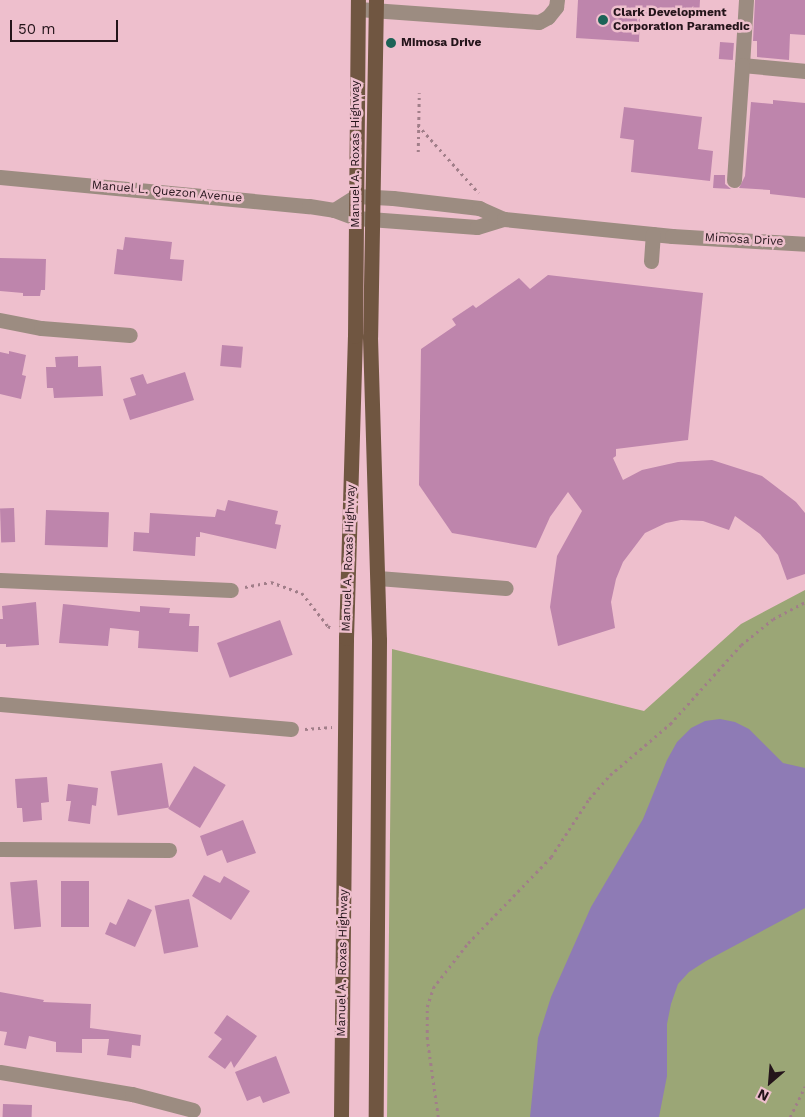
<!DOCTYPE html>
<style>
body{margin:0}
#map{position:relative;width:805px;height:1117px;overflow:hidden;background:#eebfcd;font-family:"Work Sans",sans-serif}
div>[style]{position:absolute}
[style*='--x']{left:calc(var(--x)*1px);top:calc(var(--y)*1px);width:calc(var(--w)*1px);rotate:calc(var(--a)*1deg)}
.green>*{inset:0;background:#9ba676}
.water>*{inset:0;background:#8e7bb5}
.building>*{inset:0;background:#be85ac;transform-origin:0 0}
.path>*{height:2.5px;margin-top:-1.25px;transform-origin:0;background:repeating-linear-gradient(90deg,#a17e89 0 2.5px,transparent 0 6.5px)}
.minor>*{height:15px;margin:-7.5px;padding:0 7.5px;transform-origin:7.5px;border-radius:7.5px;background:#9c8c81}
.major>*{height:15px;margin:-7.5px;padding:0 7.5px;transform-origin:7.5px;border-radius:7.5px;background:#705641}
.dots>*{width:14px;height:14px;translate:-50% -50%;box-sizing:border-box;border:2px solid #eebfcd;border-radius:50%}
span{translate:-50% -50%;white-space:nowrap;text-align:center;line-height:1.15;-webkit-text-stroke:5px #eebfcd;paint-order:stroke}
.poi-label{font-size:12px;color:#24141a;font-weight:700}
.left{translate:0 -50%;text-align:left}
.street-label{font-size:12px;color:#24141a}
.north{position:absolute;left:745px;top:1057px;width:50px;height:50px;-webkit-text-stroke:4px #eebfcd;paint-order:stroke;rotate:207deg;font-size:14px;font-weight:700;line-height:20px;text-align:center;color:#24141a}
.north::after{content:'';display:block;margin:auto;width:18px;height:22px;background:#24141a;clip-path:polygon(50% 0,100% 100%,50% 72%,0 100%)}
.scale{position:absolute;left:10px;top:20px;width:108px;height:22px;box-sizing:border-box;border:2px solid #24141a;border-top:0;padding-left:6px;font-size:15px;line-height:18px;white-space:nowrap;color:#24141a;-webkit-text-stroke:4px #eebfcd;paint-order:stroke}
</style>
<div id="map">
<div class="green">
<i style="clip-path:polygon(805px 590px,805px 1117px,387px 1117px,392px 649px,644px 711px,741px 624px)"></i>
</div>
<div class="water">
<i style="clip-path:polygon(720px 719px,735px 722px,749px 729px,783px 763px,805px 768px,805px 908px,706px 961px,689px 972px,678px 984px,671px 1004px,667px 1024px,667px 1076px,659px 1117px,530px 1117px,538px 1038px,551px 997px,591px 907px,643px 819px,667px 760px,677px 742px,691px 728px,705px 721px)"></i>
</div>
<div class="building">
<i style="clip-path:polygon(578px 0,700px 0,699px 18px,640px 15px,639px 42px,576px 38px)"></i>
<i style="clip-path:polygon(755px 0,805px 0,805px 35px,790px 34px,789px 60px,757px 57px,757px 41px,753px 41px)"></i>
<i style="left:720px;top:42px;width:14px;height:17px;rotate:4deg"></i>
<i style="clip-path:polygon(773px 100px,805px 103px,805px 198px,770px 194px,770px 190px,739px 188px,745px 176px,751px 102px,773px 104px)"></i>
<i style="clip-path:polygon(624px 107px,702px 117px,698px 149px,713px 151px,710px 181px,631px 172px,634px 140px,620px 138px)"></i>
<i style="clip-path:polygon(714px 175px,725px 175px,725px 184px,731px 189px,713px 188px)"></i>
<i style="clip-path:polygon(125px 237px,172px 242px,170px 259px,184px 260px,182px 281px,114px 274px,117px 249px,123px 250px)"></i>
<i style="clip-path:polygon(0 258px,46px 259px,45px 290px,41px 290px,40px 296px,23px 296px,23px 293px,0 291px)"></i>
<i style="clip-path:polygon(548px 275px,703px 293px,688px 440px,616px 449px,616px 456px,613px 458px,623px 480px,642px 470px,678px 462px,712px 460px,762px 476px,796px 502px,805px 513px,805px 574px,787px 580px,778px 555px,760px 534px,735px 516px,729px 530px,703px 521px,681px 520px,666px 523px,645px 533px,623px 562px,616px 579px,611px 602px,615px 628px,558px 646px,550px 607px,557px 556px,582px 511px,568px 492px,550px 517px,536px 548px,452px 533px,419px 485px,421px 349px,456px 325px,452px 319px,473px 305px,476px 308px,519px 278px,530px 289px)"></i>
<i style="left:222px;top:345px;width:21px;height:21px;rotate:5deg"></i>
<i style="clip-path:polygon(9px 351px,26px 355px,22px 375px,26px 376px,21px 399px,0 394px,0 352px,9px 354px)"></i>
<i style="clip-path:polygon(78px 356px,78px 367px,101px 366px,103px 396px,54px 398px,53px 388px,47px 388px,46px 367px,56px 367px,55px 357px)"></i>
<i style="clip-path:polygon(185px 372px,194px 400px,130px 420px,123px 399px,136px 395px,130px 378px,143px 374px,147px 384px)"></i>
<i style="clip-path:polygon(228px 500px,278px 511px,275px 524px,281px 525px,276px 549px,200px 532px,200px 537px,196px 537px,195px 556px,133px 551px,134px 532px,149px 533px,150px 513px,215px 517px,217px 509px,225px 511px)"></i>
<i style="left:14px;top:508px;width:34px;height:14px;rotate:88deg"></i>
<i style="left:46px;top:510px;width:63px;height:35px;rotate:2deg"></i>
<i style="clip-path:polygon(36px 602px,39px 645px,6px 647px,6px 644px,0 644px,0 619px,3px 619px,2px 606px)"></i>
<i style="clip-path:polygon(63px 604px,140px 612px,140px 606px,170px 608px,169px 613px,190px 614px,189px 626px,199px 626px,198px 652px,138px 648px,139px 631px,110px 628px,108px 646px,59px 643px)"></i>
<i style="left:280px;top:620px;width:37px;height:67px;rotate:70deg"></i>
<i style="left:162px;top:763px;width:45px;height:52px;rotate:81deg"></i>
<i style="left:194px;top:766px;width:37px;height:50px;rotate:31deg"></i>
<i style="clip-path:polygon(47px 777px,49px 802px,41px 803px,42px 820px,23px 822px,22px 808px,17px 808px,15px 779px)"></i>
<i style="clip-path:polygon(68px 784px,98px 788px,96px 806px,92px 805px,90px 824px,68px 821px,71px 801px,66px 801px)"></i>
<i style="clip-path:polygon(243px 820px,256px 853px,227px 863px,222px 850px,207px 856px,200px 836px)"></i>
<i style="clip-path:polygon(204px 875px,220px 883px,224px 876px,250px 891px,231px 920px,192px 896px)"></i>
<i style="left:37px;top:880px;width:47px;height:27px;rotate:85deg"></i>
<i style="left:61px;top:881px;width:28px;height:46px"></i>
<i style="clip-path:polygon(128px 899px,152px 910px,135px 947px,105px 934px,110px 922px,116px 925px)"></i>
<i style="left:189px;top:899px;width:49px;height:35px;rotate:79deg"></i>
<i style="clip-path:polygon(0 992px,44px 1000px,43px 1002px,91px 1004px,90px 1028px,141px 1035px,140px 1046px,132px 1045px,131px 1058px,107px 1055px,109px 1039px,82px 1039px,82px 1053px,56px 1052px,56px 1042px,29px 1036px,26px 1049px,4px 1045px,7px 1032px,0 1031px)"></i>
<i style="clip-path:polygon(227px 1015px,257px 1036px,234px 1068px,231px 1061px,225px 1069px,208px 1057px,222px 1039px,214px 1033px)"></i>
<i style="clip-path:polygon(276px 1056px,290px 1093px,263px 1103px,260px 1096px,247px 1101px,235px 1072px)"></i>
<i style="left:3px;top:1104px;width:29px;height:13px;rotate:2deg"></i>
</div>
<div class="path">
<i style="--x:418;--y:125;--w:91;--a:48.1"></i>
<i style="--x:418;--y:152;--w:59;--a:-89"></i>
<i style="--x:245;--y:587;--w:26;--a:-11"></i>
<i style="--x:271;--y:582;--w:33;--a:20"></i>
<i style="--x:302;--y:593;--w:42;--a:51.8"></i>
<i style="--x:328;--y:626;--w:6;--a:31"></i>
<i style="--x:305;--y:729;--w:27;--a:-4"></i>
<i style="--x:438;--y:1117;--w:79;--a:-98"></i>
<i style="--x:427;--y:1039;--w:32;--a:-90"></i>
<i style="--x:427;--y:1007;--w:20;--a:-72"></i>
<i style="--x:433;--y:988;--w:57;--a:-52.1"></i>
<i style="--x:468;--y:943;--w:120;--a:-46"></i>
<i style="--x:551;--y:857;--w:69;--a:-56.8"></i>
<i style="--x:589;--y:799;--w:32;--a:-49"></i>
<i style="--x:610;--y:775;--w:79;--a:-40.4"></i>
<i style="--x:670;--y:724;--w:106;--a:-48.1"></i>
<i style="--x:741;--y:645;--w:41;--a:-39.1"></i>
<i style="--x:773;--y:619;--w:36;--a:-28"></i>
<i style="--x:790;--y:1117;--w:34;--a:-64"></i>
</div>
<div class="minor">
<i style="--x:746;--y:0;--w:65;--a:93.5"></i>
<i style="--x:742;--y:65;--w:63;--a:5.4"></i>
<i style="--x:358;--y:9;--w:181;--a:4.1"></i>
<i style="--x:539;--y:22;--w:10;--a:-29"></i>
<i style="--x:548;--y:17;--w:13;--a:-51"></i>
<i style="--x:556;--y:7;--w:7;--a:-82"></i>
<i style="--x:0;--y:177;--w:310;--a:5.4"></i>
<i style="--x:309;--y:206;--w:25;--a:9"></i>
<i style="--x:334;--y:210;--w:23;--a:20"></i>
<i style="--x:356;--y:218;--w:121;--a:4.3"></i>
<i style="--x:477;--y:227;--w:28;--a:-17"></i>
<i style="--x:734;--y:180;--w:115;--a:-86"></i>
<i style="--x:334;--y:210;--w:26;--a:-32"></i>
<i style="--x:356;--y:196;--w:37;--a:3"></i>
<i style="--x:393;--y:198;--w:87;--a:6.6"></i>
<i style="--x:479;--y:208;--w:27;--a:24"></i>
<i style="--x:504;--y:219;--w:169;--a:5.8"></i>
<i style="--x:672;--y:236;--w:133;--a:3.4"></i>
<i style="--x:651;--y:261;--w:27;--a:-86"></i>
<i style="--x:0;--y:320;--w:42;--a:11"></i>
<i style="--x:41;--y:328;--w:89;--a:4.5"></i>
<i style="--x:378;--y:578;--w:128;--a:4.5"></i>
<i style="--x:0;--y:580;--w:231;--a:2.5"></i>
<i style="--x:0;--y:704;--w:292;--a:4.9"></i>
<i style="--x:0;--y:849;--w:169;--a:0.3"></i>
<i style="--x:0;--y:1072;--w:134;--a:9.5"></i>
<i style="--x:132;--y:1094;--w:63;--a:14.7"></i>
</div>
<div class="major">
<i style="--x:376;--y:0;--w:337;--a:91"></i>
<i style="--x:370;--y:337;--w:303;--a:88.3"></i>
<i style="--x:379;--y:640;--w:477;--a:90.4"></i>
<i style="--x:341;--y:1117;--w:479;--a:-89.4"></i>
<i style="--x:346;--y:638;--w:302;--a:-88.3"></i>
<i style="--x:355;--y:336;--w:336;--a:-89.5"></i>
</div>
<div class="dots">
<i style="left:603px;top:20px;background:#1c6357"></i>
<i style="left:391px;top:43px;background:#1c6357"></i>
</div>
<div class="poi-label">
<span class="left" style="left:613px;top:20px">Clark Development<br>Corporation Paramedic</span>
<span class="left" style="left:401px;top:43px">Mimosa Drive</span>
</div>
<div class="street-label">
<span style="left:356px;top:154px;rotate:-90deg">Manuel A. Roxas Highway</span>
<span style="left:167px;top:192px;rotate:5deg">Manuel L. Quezon Avenue</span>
<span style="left:744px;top:240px;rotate:3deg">Mimosa Drive</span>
<span style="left:349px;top:558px;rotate:-88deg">Manuel A. Roxas Highway</span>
<span style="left:343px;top:963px;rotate:-89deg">Manuel A. Roxas Highway</span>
</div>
<div class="north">N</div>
<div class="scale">50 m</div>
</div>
